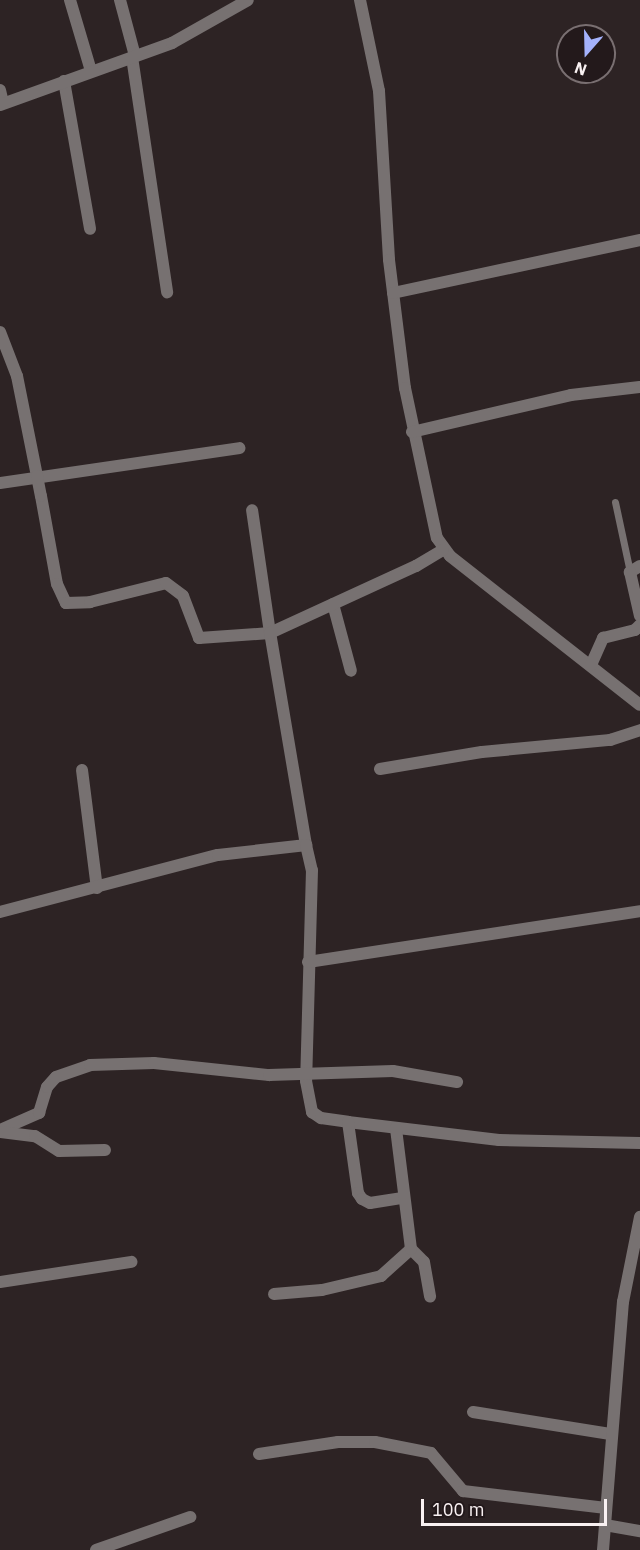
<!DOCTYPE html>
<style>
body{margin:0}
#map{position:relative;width:640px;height:1550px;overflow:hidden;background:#2d2324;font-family:"IBM Plex Sans",sans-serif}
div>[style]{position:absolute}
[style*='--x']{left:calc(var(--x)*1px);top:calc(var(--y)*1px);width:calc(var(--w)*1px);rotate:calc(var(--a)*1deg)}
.lane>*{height:7px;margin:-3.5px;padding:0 3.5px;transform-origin:3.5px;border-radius:3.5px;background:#777171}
.street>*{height:12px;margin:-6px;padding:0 6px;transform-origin:6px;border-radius:6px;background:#777171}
.street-bridge>*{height:12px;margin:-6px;padding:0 6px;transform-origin:6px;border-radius:6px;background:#777171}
span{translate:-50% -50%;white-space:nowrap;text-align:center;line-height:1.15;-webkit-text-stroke:4.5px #23191b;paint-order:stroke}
.north{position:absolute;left:556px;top:24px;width:60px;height:60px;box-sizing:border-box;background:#23191b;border:2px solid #796f71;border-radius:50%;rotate:200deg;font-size:16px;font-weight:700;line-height:24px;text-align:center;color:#f9f1f2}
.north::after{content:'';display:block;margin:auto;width:21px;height:27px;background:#a4b2fc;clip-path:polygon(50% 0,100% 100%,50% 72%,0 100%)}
.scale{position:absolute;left:421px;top:1499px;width:186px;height:27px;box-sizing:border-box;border:3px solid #f9f1f2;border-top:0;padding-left:8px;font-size:18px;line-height:21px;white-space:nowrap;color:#f9f1f2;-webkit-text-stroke:4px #23191b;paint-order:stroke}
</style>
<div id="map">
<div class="lane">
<i style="--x:615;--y:502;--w:72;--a:77.9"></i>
</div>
<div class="street">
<i style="--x:70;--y:0;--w:74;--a:73.5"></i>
<i style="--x:120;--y:0;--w:58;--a:75"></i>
<i style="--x:360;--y:0;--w:93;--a:78.2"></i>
<i style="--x:379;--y:91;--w:169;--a:86.6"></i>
<i style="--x:389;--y:260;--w:129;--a:82.9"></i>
<i style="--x:405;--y:388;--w:153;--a:78"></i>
<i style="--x:437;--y:538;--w:22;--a:54"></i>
<i style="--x:450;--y:556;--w:241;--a:38.1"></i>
<i style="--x:132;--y:57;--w:238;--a:81.5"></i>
<i style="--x:64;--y:81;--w:150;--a:80"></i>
<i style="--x:0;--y:90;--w:13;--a:77"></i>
<i style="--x:0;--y:105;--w:183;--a:-19.8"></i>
<i style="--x:172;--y:43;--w:87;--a:-29.5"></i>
<i style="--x:393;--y:293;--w:253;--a:-12.1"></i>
<i style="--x:0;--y:332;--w:47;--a:68.9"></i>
<i style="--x:17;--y:376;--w:102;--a:78.7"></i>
<i style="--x:412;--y:432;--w:163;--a:-13.1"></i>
<i style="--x:571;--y:395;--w:69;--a:-6.6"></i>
<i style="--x:0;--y:483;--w:242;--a:-8.3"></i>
<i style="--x:41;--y:496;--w:89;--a:79.7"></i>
<i style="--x:57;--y:584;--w:21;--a:65"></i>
<i style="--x:66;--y:603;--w:24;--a:-2"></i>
<i style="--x:90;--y:602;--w:78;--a:-14"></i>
<i style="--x:166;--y:583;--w:21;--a:37"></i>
<i style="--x:183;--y:596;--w:45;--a:69.1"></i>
<i style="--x:199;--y:638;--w:71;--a:-4"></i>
<i style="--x:270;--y:633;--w:124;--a:-98.3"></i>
<i style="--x:640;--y:566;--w:12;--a:149"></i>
<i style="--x:630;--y:572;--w:45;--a:77.2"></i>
<i style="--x:333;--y:604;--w:69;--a:75"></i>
<i style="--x:591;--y:665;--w:30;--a:-66"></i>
<i style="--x:603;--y:638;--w:33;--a:-14"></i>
<i style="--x:635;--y:630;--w:7;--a:-45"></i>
<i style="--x:380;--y:769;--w:103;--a:-9.5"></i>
<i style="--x:482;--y:752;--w:129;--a:-5.4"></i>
<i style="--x:610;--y:740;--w:32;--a:-18"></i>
<i style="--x:82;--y:770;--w:119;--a:82.8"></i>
<i style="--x:306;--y:845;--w:215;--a:-99.6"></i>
<i style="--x:270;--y:633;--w:161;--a:-24.7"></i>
<i style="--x:416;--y:566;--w:31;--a:-31"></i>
<i style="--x:0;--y:912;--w:225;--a:-14.7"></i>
<i style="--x:218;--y:855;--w:89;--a:-6.5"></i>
<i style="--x:306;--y:845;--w:26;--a:77"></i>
<i style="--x:312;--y:870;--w:211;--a:91.6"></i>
<i style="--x:306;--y:1081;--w:32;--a:79"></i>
<i style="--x:312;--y:1112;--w:11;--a:34"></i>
<i style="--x:321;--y:1118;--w:27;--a:8"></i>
<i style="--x:348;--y:1122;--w:152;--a:6.8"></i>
<i style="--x:499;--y:1140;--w:141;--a:1.2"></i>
<i style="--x:308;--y:962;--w:336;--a:-8.7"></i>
<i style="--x:348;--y:1122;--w:72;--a:82"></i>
<i style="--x:358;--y:1193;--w:7;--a:56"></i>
<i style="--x:362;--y:1199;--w:9;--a:27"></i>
<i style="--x:370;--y:1203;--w:33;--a:-9"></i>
<i style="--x:0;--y:1130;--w:43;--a:-23.6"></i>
<i style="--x:39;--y:1113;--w:27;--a:-73"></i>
<i style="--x:47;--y:1087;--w:13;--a:-48"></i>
<i style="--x:56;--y:1077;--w:36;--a:-19"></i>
<i style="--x:90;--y:1065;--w:64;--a:-1.8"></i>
<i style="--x:154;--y:1063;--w:116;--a:6"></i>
<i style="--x:269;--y:1075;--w:124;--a:-1.8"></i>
<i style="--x:393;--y:1071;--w:65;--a:9.8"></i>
<i style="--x:0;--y:1132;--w:35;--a:7"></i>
<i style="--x:35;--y:1136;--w:28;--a:32"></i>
<i style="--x:59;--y:1151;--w:46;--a:-1.2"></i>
<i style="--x:411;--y:1249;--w:18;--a:45"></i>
<i style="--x:424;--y:1262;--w:35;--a:80"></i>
<i style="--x:0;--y:1282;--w:133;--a:-8.7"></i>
<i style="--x:274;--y:1294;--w:48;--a:-4.8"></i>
<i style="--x:322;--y:1290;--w:61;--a:-13.3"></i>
<i style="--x:381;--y:1276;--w:40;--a:-42"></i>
<i style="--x:411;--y:1249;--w:122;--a:-97.1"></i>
<i style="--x:473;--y:1412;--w:139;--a:9.1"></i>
<i style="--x:259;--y:1454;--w:80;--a:-8.6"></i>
<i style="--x:338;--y:1442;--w:37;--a:0"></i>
<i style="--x:375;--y:1442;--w:57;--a:11.1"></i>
<i style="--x:431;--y:1453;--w:50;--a:49.9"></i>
<i style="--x:463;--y:1491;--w:144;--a:6.8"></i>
<i style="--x:605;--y:1525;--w:36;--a:10"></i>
<i style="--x:96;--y:1550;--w:100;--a:-19.3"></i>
<i style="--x:603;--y:1550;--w:249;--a:-85.4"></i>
<i style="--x:623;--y:1302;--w:87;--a:-78.7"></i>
</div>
<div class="street-bridge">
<i style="--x:37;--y:476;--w:20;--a:79"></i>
</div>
<div class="north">N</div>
<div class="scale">100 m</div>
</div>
